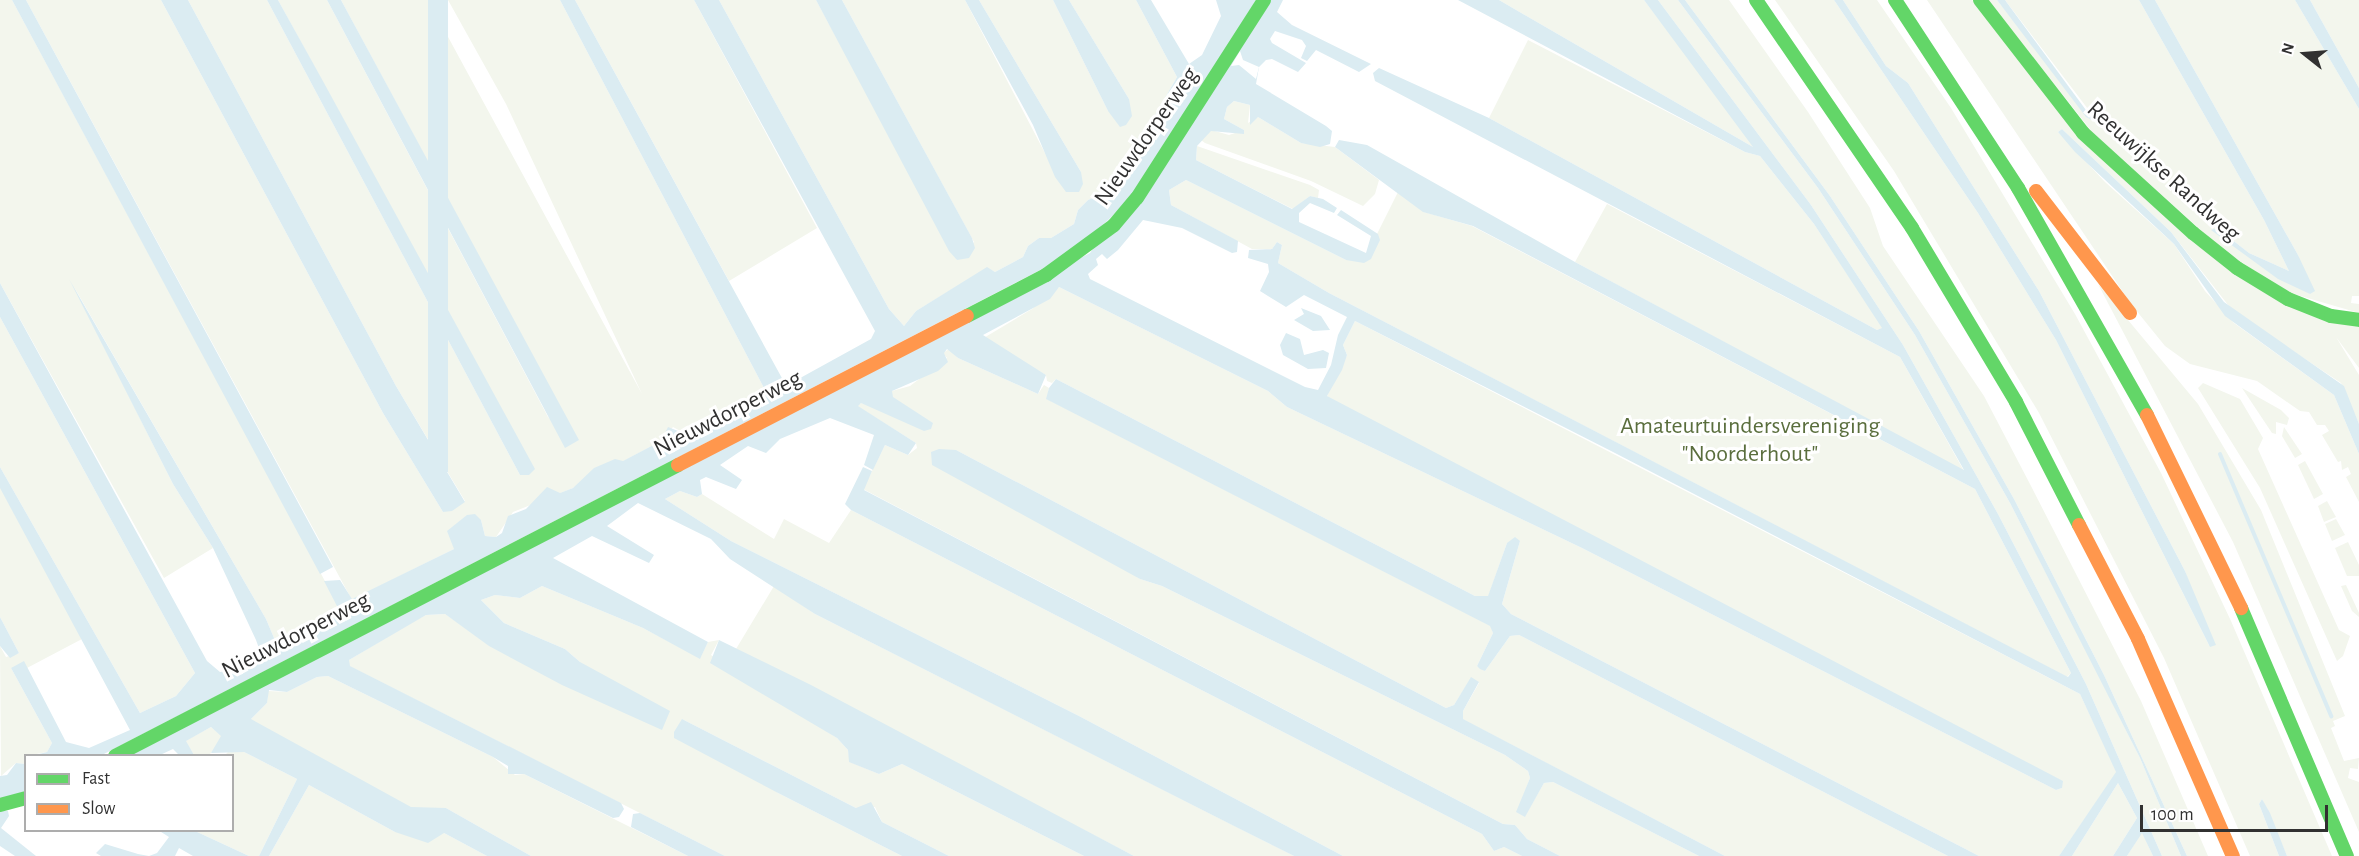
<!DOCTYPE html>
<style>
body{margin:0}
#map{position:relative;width:2359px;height:856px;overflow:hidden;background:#fff;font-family:"Alegreya Sans",sans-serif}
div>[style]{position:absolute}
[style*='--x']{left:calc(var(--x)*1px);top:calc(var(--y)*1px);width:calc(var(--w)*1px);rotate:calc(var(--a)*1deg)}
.green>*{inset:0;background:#f3f6ed}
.water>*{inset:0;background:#dbecf2;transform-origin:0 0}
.pier>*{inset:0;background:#fff}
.stream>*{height:4px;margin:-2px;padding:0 2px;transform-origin:2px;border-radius:2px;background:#dbecf2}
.fast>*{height:14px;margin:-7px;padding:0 7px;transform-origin:7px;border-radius:7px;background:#63d668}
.slow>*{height:14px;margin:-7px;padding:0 7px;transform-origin:7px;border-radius:7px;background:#ff974d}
span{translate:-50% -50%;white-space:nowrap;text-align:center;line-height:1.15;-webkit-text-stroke:6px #fff;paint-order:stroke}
.street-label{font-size:24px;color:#313131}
.park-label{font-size:24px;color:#5a6e3d}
.legend{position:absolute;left:24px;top:754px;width:210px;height:78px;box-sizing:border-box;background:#fff;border:2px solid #adadad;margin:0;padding:8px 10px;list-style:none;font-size:18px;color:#313131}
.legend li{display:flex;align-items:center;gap:12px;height:30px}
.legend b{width:30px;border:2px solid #adadad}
.north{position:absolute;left:2275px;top:24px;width:60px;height:60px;-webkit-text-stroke:4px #fff;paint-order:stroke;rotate:287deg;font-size:16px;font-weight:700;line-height:24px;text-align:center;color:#313131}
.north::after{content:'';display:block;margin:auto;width:21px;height:27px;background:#313131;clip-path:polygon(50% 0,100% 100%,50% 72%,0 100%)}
.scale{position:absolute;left:2140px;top:805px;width:188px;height:27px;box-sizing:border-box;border:3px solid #313131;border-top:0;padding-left:8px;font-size:18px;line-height:21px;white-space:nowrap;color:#313131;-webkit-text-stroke:4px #fff;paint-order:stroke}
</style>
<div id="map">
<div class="green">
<i style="clip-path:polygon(0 0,12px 0,340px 609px,277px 645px,266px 619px,74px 287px,173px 484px,213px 548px,164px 578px,0 283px)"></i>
<i style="clip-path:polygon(26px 0,161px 0,383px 413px,443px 512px,465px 501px,396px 386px,188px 0,267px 0,520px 475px,534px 469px,278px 0,327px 0,548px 417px,578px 441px,341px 0,428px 0,642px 394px,506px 104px,448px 0,560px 0,765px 390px,688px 435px,673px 427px,661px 441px,573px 488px,513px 512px,496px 537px,485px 536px,481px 520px,454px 549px,352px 600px)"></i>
<i style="clip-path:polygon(575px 0,694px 0,817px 228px,729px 281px)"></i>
<i style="clip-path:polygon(719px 0,816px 0,957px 260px,974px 242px,842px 0,965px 0,1046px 155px,1081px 172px,979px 0,1053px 0,1108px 111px,1129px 99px,1069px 0,1136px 0,1177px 77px,1151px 122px,1130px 148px,1127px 163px,1108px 192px,1088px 200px,1078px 210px,1074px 224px,1051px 238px,1039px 238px,1028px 246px,1023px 257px,995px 272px,987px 268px,916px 311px,904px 326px,889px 309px)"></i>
<i style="clip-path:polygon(1499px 0,1644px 0,1755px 145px,1753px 147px)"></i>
<i style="clip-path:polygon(1658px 0,1678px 0,1818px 188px,1915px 335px,2010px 503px,2099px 676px,2140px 758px,2181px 856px,2162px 856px,2086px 684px,1998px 514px,1903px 345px,1811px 205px)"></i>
<i style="clip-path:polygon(1685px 0,1729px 0,1808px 112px,1870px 208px,1883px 246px,1984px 396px,2031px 486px,2141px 701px,2208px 856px,2187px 856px,2104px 675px,2014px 499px,1919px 331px,1830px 196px)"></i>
<i style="clip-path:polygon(1775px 0,1834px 0,1978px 213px,2056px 340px,2210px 647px,2185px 571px,2039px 291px,1908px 83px,1886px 66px,1843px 0,1877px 0,1951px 108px,2075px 314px,2161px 473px,2231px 621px,2332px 856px,2287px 856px,2262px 799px,2259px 804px,2279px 856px,2250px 856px,2164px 658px,2039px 413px,1894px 171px)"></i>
<i style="clip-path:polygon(1927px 0,1972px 0,2195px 244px,2359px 327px,2359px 368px,2336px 337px,2359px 375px,2359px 424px,2341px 383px,2232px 310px,2171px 232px,2062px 129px,2058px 132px,2105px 182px,2174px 244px,2205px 291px,2234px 323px,2334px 395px,2359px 454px,2359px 502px,2346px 477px,2351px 474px,2348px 467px,2342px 470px,2341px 461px,2338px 462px,2322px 435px,2329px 431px,2325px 425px,2317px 425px,2309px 412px,2300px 411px,2257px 381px,2190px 364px,2165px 346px,2131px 304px)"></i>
<i style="clip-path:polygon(1988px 0,1997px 0,2093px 122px,2094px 117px,2005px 0,2139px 0,2264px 220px,2289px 271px,2249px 253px,2217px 228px,2212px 230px,2310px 294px,2298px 255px,2155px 0,2295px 0,2359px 109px,2359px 296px,2352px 296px,2351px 303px,2359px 304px,2359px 313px,2287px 292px,2223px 250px,2093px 133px)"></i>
<i style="clip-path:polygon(2310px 0,2359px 0,2359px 88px)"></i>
<i style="clip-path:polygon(1528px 40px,1745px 152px,1760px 156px,1814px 224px,1883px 328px,1877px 330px,1489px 118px)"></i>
<i style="clip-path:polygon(1234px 101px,1250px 105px,1248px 123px,1258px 117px,1301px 143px,1335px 147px,1379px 180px,1375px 194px,1363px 206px,1311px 181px,1205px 143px,1201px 140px,1211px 130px,1229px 135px,1244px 130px,1224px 119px,1227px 107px)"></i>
<i style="clip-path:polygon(1197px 146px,1310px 185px,1319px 190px,1318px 198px,1310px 196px,1293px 209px,1196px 160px)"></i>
<i style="clip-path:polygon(1186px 180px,1346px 260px,1365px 258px,1398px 192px,1424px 212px,1472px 226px,1975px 489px,2071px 673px,2067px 677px,1329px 293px,1278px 263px,1282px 245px,1277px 242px,1272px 249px,1252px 249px,1171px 205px,1169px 190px)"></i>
<i style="clip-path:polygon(1607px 204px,1900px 357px,1964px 471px,1575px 262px)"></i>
<i style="clip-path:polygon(2098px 284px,2198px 404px,2261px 510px,2345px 716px,2333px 721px,2335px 726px,2331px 728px,2344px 761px,2359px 758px,2358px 769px,2350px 768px,2348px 778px,2359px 782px,2359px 832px,2233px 542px)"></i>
<i style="clip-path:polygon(1059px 287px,1268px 391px,1287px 407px,1582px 548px,2056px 790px,2062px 788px,2062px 781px,1332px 401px,1327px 396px,1347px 355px,1343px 345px,1355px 321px,2080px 694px,2117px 772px,2059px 856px,1979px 856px,1511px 614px,1502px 604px,1520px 541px,1507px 543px,1488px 597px,1475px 596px,1056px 379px,1052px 383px,1047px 381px,1046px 375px,982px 339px,1032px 309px)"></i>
<i style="clip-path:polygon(0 317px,195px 673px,176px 696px,140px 713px,0 467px)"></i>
<i style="clip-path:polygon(949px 349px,958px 358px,1038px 394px,1044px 385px,1049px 388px,1047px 399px,1491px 626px,1493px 633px,1477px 666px,1485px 671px,1510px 636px,1519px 635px,1948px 856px,1725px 856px,1462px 719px,1463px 711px,1479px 683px,1471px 678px,1454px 705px,1446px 708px,956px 450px,1140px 579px,1162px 586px,1505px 755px,1528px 771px,1530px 778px,1517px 812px,1525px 816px,1544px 783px,1553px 782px,1699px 856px,1560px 856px,1527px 839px,1515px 825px,1503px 824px,863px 489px,885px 445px,908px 455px,917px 448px,916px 443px,857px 406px,861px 403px,932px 423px,892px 397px,892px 391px,910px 386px,947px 358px,943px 353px)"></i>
<i style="clip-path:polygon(2203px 383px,2240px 399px,2263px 438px,2258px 449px,2339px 630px,2350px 636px,2343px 656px,2337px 661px,2260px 488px,2198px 388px)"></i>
<i style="clip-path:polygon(2242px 388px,2281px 410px,2289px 418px,2287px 425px,2276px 422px,2276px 434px,2272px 433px)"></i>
<i style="clip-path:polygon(2284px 427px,2302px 454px,2295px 458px,2282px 436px)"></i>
<i style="clip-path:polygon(2305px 461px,2323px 494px,2314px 499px,2298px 465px)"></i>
<i style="clip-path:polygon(0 487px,82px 639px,27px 668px,11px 668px,52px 743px,47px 752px,26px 756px,25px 764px,16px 763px,1px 776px,0 646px,6px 657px,19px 653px,0 617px)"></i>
<i style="clip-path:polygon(680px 491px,697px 497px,702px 494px,774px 539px,784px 519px,829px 543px,851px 510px,1482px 834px,1494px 851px,1504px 847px,1522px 856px,1343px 856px,1079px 716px,731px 541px,665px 499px)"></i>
<i style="clip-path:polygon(2327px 501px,2336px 517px,2324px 522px,2318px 506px)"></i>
<i style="clip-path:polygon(2336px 519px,2345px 535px,2332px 541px,2325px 524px)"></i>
<i style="clip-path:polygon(2348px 542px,2359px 565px,2359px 576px,2347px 576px,2335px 548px)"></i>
<i style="clip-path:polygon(2346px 585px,2359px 613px,2359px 617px,2352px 611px,2341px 586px)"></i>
<i style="clip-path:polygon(542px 586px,643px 628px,700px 658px,708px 642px,719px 640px,711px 655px,837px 738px,848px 750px,850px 762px,879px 774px,902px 764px,1084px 856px,949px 856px,882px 822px,875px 807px,856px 808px,682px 719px,778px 793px,902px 856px,725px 856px,349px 666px,349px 660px,414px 621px,426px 615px,445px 614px,476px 635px,580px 662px,565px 649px,504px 623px,481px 600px,495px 595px,520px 598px)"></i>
<i style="clip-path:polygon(774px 586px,815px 614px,1294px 856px,1134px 856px,736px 649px)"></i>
<i style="clip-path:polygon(328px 676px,493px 757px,515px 775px,524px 774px,688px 856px,531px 856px,446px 808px,411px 808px,250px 720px,267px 703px,268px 691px,287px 692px,317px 677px)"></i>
<i style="clip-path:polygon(211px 727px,222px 736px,218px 745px,209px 755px,194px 755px,185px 741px)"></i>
<i style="clip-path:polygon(228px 752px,244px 752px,297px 779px,259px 856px,249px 856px,195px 831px,232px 830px,232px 756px,225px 755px)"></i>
<i style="clip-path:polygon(2118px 783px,2137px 818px,2113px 856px,2072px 856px)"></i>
<i style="clip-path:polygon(309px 785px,395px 832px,444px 833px,487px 856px,269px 856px)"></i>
<i style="clip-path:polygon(2142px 832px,2153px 856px,2127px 856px)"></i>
</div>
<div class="water">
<i style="clip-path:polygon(12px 0,26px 0,333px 567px,320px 574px)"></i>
<i style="clip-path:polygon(161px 0,188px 0,396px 386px,465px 502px,452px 511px,443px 512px,383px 413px)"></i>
<i style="clip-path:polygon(267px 0,278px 0,324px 83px,535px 469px,529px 475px,520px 475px)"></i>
<i style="clip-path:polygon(327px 0,341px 0,579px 440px,565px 448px)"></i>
<i style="left:428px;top:0;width:20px;height:472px"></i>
<i style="clip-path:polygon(560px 0,575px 0,783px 380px,802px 377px,871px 339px,875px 331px,694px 0,719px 0,889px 309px,904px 326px,916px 311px,987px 267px,995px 272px,1023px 257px,1028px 246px,1039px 238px,1051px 238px,1074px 224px,1078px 210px,1088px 200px,1108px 192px,1127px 163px,1130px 148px,1151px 122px,1177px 77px,1136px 0,1151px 0,1189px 64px,1202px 55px,1221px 16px,1216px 0,1256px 0,1136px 193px,1075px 252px,102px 755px,35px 755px,47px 752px,52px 743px,11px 668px,24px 661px,66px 742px,89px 748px,130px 730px,0 488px,0 467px,140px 713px,176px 696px,195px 673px,0 317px,0 283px,207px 661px,220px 672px,236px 669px,261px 654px,256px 640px,213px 548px,173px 484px,69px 279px,266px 619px,277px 645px,339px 610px,324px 581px,340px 580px,352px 599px,454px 549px,447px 531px,467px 515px,475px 514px,481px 520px,485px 536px,496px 537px,502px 533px,508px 516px,526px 509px,547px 487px,560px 493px,573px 488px,594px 468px,615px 459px,623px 461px,661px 441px,668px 427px,688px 435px,765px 390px)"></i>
<i style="clip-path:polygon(816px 0,842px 0,972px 238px,975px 248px,969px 258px,957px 260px,949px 251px)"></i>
<i style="clip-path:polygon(965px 0,979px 0,1081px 172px,1083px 184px,1079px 192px,1066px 192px,1055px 177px,1033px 125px)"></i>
<i style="clip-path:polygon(1053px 0,1069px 0,1129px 99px,1132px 116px,1126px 125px,1120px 127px,1108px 111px)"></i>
<i style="clip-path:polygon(1271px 0,1283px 0,1277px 12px,1292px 25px,1371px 64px,1359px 72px,1316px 50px,1307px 61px,1301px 58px,1306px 46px,1302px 40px,1275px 31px,1270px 39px,1272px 43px,1306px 63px,1298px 72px,1272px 59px,1266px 60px,1259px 67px,1256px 84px,1326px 126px,1332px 131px,1330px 144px,1320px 147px,1301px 143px,1258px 117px,1250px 125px,1250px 105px,1234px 101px,1227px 107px,1224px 119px,1244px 130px,1244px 134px,1211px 131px,1197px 146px,1196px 160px,1292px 209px,1310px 196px,1323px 199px,1337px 208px,1334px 213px,1310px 203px,1299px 213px,1299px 222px,1366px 253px,1371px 236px,1337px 215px,1341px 210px,1378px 234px,1380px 240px,1371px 259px,1364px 263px,1346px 260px,1186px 180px,1169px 190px,1171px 205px,1238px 241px,1237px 252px,1232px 253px,1182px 228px,1143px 220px,1118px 250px,1107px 259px,1102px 254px,1096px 259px,1098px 265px,1088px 274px,1090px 279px,1305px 387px,1318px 390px,1331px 365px,1338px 335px,1347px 317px,1304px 295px,1286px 307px,1260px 291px,1269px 272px,1268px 264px,1248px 258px,1249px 250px,1272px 249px,1277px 242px,1282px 245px,1278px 263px,1329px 293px,2068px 677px,2071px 673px,1975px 489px,1473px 226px,1423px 212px,1335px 147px,1339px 140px,1367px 145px,1575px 262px,1964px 470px,1900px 357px,1375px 81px,1373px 73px,1379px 68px,1489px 118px,1877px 330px,1882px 328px,1814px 224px,1760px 156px,1745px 152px,1458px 0,1499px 0,1753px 147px,1644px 0,1658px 0,1811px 205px,1903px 345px,1998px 514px,2086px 684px,2162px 856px,2153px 856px,2142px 833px,2127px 856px,2113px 856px,2137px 818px,2118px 783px,2072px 856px,2059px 856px,2116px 772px,2080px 694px,1615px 453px,1355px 321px,1343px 345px,1347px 355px,1342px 370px,1327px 396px,2063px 781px,2062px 788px,2056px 790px,1582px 548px,1287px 407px,1268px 391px,1059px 287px,1050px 299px,983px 335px,1046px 375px,1038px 394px,958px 358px,947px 349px,944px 353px,948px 362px,938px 371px,892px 391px,893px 397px,933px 423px,931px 429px,924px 431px,861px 403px,858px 406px,916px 443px,908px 455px,885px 445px,873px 470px,864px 465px,874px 435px,830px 418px,780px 439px,766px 453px,748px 446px,720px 465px,742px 480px,736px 489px,706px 477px,700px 480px,702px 494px,697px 497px,680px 491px,665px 499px,731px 541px,1079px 716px,1343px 856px,1294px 856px,1238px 828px,815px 614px,730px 559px,711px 539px,638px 503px,607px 526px,654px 555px,649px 563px,592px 536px,553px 558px,708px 642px,700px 659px,643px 628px,542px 586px,520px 598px,495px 595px,481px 600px,504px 623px,565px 649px,580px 662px,670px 711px,662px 730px,562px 685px,489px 646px,445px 614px,426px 615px,349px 660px,350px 666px,621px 803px,624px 809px,619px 817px,613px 818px,524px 774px,508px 774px,508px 766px,493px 757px,328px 676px,317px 677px,287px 692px,269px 690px,267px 703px,251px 719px,411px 807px,446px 808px,531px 856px,487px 856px,444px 833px,428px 843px,395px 832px,309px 785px,269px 856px,259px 856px,297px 779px,244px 752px,211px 753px,221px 736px,211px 727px,186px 741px,194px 755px,179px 755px,173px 749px,160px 755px,126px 756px,1090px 253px)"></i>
<i style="clip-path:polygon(1678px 0,1685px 0,1830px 196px,1919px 331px,2014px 499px,2104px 675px,2187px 856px,2181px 856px,2140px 758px,2010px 503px,1915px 335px,1818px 188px)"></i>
<i style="clip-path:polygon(1834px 0,1843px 0,1886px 66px,1908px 83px,2039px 291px,2185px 571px,2216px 645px,2210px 647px,2056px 340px,1978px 213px)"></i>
<i style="clip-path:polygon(1997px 0,2005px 0,2094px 121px,2086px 117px)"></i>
<i style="clip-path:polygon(2139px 0,2155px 0,2298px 255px,2315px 291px,2310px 294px,2278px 279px,2211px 230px,2217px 228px,2249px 253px,2289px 271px,2264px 220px)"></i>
<i style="clip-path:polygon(2295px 0,2310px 0,2359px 88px,2359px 109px)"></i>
<i style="clip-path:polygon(2062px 129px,2171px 232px,2224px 302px,2344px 386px,2359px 424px,2359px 454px,2334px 395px,2225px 316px,2174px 244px,2075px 152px,2058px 132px)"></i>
<i style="clip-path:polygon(1301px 308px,1321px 316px,1330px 330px,1313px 331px,1294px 320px,1304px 314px)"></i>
<i style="clip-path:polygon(1286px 333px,1300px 339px,1304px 355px,1323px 350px,1329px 353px,1326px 368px,1308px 369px,1283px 355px,1280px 345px)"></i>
<i style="clip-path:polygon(1056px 379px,1475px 596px,1488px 596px,1507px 543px,1515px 537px,1520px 541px,1502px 604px,1511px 614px,1979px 856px,1948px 856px,1519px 635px,1510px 636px,1485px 671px,1480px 669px,1477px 666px,1493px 633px,1490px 626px,1046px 399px,1049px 388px)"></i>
<i style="clip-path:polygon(939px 449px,956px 450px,1446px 708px,1454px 705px,1471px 677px,1479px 682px,1463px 711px,1463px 719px,1725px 856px,1699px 856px,1553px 782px,1544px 783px,1525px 817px,1516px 812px,1530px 778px,1528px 771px,1505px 755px,1162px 586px,1140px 579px,932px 465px,931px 452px)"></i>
<i style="clip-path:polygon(863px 467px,872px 471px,864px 490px,1503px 824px,1515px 825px,1527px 839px,1560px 856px,1522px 856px,1504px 847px,1494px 851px,1482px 834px,851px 510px,845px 504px)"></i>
<i style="clip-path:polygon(0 617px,19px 653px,10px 658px,0 646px)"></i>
<i style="clip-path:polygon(719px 640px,811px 685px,1134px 856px,1084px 856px,902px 764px,879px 774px,849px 762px,848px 750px,837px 738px,710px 663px)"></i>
<i style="clip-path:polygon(682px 719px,856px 808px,871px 802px,882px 822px,949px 856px,902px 856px,778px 793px,674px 738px,674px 732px)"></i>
<i style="clip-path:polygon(16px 763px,25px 764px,25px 791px,0 800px,0 776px,7px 775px)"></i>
<i style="clip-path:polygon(2262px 799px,2270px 813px,2287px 856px,2279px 856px,2259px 804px)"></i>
<i style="clip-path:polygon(0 810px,8px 811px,9px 816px,1px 828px,36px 856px,15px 856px,0 846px)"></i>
<i style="clip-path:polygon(640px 813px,725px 856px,688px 856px,631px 827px,633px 814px)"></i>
<i style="clip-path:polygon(158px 830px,195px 831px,249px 856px,193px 856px,179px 848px,175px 856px,149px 856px,157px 853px,169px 837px)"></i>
<i style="clip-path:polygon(105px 844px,138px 854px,149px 856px,101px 856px,96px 853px)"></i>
</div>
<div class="pier">
<i style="clip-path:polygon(1240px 51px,1243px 60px,1259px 67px,1256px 79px,1239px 65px,1231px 66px)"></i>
</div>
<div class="stream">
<i style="--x:2220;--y:454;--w:285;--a:67"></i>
</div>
<div class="fast">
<i style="--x:1756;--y:0;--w:276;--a:55.6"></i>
<i style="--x:1912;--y:228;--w:203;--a:59.1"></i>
<i style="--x:2016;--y:402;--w:138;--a:62.9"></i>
<i style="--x:1895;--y:0;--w:225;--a:56.8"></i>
<i style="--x:2018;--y:188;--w:261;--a:60.4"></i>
<i style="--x:1980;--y:0;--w:168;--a:52.2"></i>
<i style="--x:2083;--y:133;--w:149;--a:42.3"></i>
<i style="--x:2193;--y:233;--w:56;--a:38.5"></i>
<i style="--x:2237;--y:268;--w:60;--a:31.3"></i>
<i style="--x:2288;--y:299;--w:46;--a:21.6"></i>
<i style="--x:2331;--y:316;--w:28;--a:8"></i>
<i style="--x:967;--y:316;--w:89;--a:-27.4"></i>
<i style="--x:1046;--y:275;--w:84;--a:-36.3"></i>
<i style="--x:1114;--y:225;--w:35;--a:-50"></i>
<i style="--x:1137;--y:198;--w:235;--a:-57.3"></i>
<i style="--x:2241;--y:608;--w:270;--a:66.9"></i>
<i style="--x:115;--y:756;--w:634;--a:-27.33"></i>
<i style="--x:0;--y:805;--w:27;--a:-15"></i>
</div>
<div class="slow">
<i style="--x:2036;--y:191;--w:154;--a:52.4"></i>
<i style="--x:2147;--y:415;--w:215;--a:64"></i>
<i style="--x:678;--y:465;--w:325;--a:-27.3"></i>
<i style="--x:2079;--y:525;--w:128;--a:62.6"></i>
<i style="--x:2138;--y:639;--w:237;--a:66.4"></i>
</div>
<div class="street-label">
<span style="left:1147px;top:137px;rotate:-55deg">Nieuwdorperweg</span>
<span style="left:2163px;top:172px;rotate:42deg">Reeuwijkse Randweg</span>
<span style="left:728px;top:414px;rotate:-27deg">Nieuwdorperweg</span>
<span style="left:296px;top:636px;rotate:-27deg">Nieuwdorperweg</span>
</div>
<div class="park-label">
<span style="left:1750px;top:441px">Amateurtuindersvereniging<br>"Noorderhout"</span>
</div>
<ul class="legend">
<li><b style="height:8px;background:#63d668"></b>Fast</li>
<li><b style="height:8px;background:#ff974d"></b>Slow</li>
</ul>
<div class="north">N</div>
<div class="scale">100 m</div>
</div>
